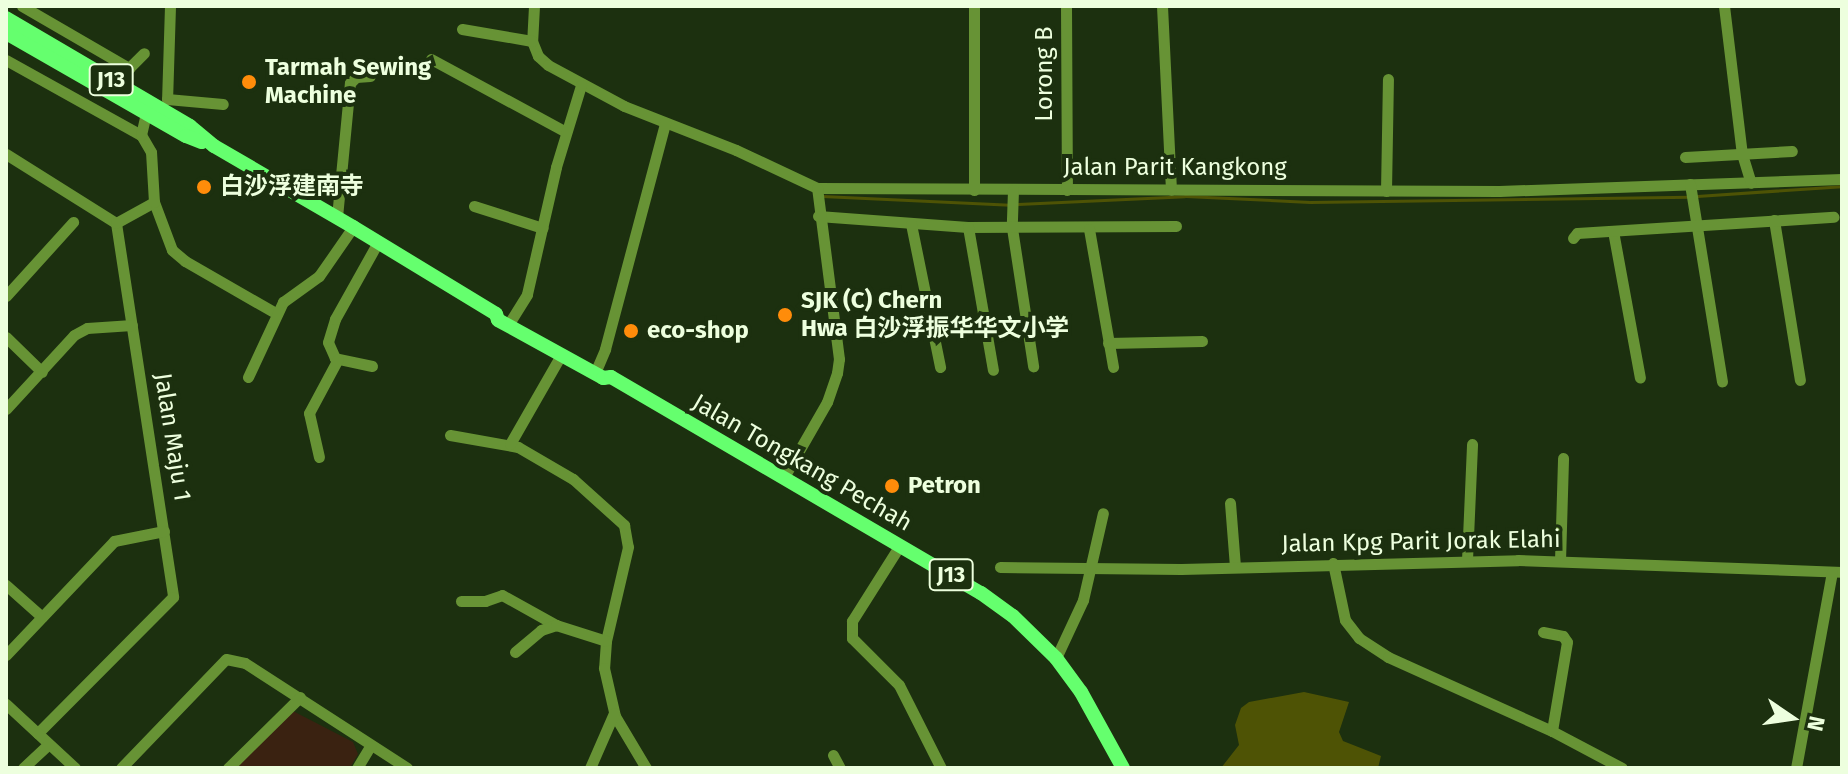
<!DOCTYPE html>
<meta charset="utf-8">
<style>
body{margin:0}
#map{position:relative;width:1848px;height:774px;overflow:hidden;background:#1c300f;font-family:"Fira Sans","Noto Sans SC",sans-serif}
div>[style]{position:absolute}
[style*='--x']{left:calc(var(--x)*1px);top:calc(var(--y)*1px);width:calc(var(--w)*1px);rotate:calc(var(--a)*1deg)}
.green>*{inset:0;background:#3a2211}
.water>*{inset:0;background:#4e5305}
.stream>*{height:3px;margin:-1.5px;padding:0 1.5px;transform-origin:1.5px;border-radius:1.5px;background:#4e5305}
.minor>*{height:11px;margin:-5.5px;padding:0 5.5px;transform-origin:5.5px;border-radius:5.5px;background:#679335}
.major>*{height:14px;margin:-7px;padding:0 7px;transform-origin:7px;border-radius:7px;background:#65ff6e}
.dots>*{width:22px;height:22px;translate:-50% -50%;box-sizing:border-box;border:4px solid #1c300f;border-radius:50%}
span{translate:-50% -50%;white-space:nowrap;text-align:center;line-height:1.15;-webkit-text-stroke:8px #1c300f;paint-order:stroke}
.shield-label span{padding:2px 6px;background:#1c300f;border:2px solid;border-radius:6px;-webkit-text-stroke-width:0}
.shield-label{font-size:22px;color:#edffde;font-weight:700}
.poi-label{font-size:24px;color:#edffde;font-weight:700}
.left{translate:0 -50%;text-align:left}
.street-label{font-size:24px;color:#edffde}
.frame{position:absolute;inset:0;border:8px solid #edffde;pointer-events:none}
.north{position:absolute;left:1752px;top:678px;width:80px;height:80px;-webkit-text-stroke:6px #1c300f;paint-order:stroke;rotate:103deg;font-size:22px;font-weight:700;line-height:32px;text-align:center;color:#edffde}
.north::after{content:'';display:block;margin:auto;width:28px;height:36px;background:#edffde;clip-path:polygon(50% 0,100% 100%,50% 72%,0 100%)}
</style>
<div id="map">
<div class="green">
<i style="clip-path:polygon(291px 710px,353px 742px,358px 754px,350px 768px,233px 768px)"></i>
</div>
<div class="water">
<i style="clip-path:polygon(1304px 692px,1349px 702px,1339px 732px,1343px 741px,1381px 756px,1378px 768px,1221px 768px,1239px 745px,1235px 725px,1241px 708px,1249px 702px)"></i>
</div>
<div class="stream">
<i style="--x:822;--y:196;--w:188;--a:2.7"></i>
<i style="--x:1697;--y:196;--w:145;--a:-3.9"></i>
<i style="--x:1018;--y:204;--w:167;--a:-2.7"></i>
<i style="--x:1185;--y:196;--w:125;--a:2.7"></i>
<i style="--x:1310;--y:202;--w:380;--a:-0.8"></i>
</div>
<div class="minor">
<i style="--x:22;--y:6;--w:124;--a:30.1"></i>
<i style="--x:129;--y:68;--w:21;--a:-45"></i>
<i style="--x:170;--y:6;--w:93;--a:91.8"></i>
<i style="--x:167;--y:99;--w:56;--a:5.1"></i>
<i style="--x:534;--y:6;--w:35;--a:93"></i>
<i style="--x:532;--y:41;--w:16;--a:68"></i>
<i style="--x:538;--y:56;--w:13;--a:42"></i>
<i style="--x:548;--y:65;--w:86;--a:28.3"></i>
<i style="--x:624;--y:106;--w:120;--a:21.4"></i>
<i style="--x:736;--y:150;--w:89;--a:25.1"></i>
<i style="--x:817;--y:188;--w:682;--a:0.25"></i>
<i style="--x:1499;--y:191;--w:343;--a:-2"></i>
<i style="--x:1066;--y:6;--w:184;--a:89.7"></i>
<i style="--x:1162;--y:6;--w:184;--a:87.2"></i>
<i style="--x:1724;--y:6;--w:149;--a:83.1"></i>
<i style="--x:1742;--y:154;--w:30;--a:73"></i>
<i style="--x:462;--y:29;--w:71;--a:9.7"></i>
<i style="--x:431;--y:59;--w:153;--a:28.4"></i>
<i style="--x:6;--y:60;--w:154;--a:29.1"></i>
<i style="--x:6;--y:154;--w:130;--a:32.1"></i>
<i style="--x:116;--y:223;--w:378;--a:81.3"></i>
<i style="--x:173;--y:597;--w:192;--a:134.8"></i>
<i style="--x:1685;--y:157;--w:107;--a:-3.2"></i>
<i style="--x:1690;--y:184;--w:200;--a:80.8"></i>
<i style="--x:974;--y:190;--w:184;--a:-90"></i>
<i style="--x:1013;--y:190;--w:38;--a:92"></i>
<i style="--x:1012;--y:228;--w:140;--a:81.3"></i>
<i style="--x:1386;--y:191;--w:112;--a:-89"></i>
<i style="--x:154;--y:202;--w:51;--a:69.4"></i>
<i style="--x:172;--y:250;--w:17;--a:40"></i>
<i style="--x:185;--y:261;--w:106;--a:29.9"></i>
<i style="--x:474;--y:206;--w:72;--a:17.7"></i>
<i style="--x:818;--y:216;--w:150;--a:4.2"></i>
<i style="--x:968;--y:227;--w:208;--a:-0.3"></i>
<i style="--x:337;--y:217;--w:135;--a:-84.5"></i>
<i style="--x:350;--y:83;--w:8;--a:-45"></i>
<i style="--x:356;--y:77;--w:14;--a:-4"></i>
<i style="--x:1774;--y:220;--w:162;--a:80.8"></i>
<i style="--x:116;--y:223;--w:43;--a:-28.9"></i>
<i style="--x:154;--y:202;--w:50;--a:-93.4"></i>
<i style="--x:151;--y:152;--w:20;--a:-120"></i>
<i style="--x:141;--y:135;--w:23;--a:-77"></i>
<i style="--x:911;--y:224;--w:146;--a:78.5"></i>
<i style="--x:968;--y:227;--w:145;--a:80.1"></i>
<i style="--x:1089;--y:229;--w:140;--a:80.1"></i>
<i style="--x:1613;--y:231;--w:149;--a:79.6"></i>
<i style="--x:1573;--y:238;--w:6;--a:-51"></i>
<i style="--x:1577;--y:233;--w:257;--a:-3.6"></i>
<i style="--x:6;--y:296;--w:100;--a:-47.8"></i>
<i style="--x:508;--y:325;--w:36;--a:-58"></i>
<i style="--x:527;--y:294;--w:130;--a:-77.1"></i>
<i style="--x:556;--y:167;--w:86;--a:-73"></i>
<i style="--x:6;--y:337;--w:50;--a:44.2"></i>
<i style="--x:1108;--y:343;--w:94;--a:-1.2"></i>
<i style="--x:372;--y:366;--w:38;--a:-168"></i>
<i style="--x:335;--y:358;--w:17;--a:-114"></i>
<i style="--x:328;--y:342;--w:24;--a:-73"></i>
<i style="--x:335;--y:319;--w:88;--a:-60.8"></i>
<i style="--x:595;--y:373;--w:26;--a:-67"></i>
<i style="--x:605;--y:349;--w:234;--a:-75.1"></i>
<i style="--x:248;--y:377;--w:83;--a:-65"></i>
<i style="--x:283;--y:302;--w:44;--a:-35.8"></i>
<i style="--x:319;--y:276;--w:60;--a:-55.2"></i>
<i style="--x:6;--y:409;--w:100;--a:-47.4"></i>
<i style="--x:74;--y:335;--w:15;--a:-28"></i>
<i style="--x:87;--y:328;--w:45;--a:-3.8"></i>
<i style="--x:450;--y:435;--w:69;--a:10"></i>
<i style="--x:518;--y:447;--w:64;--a:30.2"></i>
<i style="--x:573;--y:479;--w:69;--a:42"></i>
<i style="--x:624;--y:525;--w:22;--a:80"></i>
<i style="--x:628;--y:547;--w:97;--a:103.2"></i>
<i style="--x:606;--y:641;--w:27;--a:94"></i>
<i style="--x:604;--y:668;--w:49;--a:77.1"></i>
<i style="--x:615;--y:716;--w:61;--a:59.2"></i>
<i style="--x:510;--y:444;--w:103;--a:-60.2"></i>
<i style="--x:319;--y:457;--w:45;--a:-102.8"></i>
<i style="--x:309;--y:413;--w:61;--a:-61.8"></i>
<i style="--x:784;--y:477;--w:86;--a:-60.2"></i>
<i style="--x:827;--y:402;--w:31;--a:-71"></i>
<i style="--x:837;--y:373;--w:14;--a:-82"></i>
<i style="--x:839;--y:359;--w:172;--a:-97.3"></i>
<i style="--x:1230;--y:503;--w:64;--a:85.5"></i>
<i style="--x:900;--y:545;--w:90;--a:122.3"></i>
<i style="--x:852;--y:621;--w:17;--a:90"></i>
<i style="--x:852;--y:638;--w:66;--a:45"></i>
<i style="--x:899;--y:685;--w:93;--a:63.2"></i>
<i style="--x:1467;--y:560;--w:116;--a:-87.5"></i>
<i style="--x:1560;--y:561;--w:103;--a:-88.3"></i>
<i style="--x:1333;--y:563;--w:58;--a:78.1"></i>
<i style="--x:1345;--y:620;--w:23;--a:52"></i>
<i style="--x:1359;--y:638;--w:35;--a:33"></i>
<i style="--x:1388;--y:657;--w:180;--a:24.3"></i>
<i style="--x:1552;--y:731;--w:79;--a:27.9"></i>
<i style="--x:1000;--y:567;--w:181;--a:0.6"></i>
<i style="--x:1181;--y:569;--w:337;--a:-1.5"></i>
<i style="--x:1518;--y:560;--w:324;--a:2.1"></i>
<i style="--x:6;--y:585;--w:48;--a:41.6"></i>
<i style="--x:461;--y:601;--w:24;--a:0"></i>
<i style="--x:485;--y:601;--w:18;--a:-19"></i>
<i style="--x:502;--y:595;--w:62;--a:29.1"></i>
<i style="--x:1543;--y:632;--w:20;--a:11"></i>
<i style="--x:1563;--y:636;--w:7;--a:56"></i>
<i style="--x:1567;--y:642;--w:90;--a:99.6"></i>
<i style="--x:515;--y:652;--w:34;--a:-40"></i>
<i style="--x:541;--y:630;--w:16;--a:-18"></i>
<i style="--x:556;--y:625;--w:52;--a:17.7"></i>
<i style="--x:6;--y:655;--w:157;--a:-46.5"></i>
<i style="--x:114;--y:541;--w:51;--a:-11.3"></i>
<i style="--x:1056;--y:658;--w:64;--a:-65"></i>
<i style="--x:1083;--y:600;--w:89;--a:-77.1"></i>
<i style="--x:6;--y:704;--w:94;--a:42.8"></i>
<i style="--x:833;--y:755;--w:15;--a:62"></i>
<i style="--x:23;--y:768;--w:35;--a:-43"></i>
<i style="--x:121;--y:768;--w:151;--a:-46.1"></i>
<i style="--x:226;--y:659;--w:19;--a:12"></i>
<i style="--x:245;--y:663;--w:193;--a:32.9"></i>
<i style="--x:228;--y:768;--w:101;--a:-44.6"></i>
<i style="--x:357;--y:768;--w:26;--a:-59"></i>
<i style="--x:590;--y:768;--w:60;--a:-66.4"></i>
<i style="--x:1796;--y:768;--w:199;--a:-79.6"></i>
</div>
<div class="major">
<i style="--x:6;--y:18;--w:213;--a:30.4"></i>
<i style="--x:190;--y:126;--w:31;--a:40"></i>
<i style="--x:214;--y:146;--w:161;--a:30.2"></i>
<i style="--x:353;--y:227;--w:167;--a:31.3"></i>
<i style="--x:496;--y:314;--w:6;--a:72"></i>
<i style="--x:498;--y:320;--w:120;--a:28.9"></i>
<i style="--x:603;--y:378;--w:8;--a:-7"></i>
<i style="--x:611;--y:377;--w:428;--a:30.3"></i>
<i style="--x:981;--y:593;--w:39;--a:36"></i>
<i style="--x:1013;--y:616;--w:60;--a:44.3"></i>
<i style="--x:1056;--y:658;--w:42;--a:53.7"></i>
<i style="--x:1081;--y:692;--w:87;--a:61.1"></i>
<i style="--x:6;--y:33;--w:207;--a:29.8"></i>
<i style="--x:186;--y:136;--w:17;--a:21"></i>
</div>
<div class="dots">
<i style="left:249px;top:82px;background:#ff8c0a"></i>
<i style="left:204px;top:187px;background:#ff8c0a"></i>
<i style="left:785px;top:315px;background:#ff8c0a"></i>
<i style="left:631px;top:331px;background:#ff8c0a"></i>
<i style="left:892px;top:486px;background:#ff8c0a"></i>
</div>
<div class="shield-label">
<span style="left:111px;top:80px">J13</span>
<span style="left:951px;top:575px">J13</span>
</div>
<div class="poi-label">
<span class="left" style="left:265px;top:82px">Tarmah Sewing<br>Machine</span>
<span class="left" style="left:220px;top:187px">白沙浮建南寺</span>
<span class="left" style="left:801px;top:315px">SJK (C) Chern<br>Hwa 白沙浮振华华文小学</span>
<span class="left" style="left:647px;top:331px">eco-shop</span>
<span class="left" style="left:908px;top:486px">Petron</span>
</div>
<div class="street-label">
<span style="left:1045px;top:74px;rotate:-90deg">Lorong B</span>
<span style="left:1175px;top:168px">Jalan Parit Kangkong</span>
<span style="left:172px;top:437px;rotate:81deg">Jalan Maju 1</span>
<span style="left:802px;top:463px;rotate:30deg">Jalan Tongkang Pechah</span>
<span style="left:1421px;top:542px;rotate:-1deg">Jalan Kpg Parit Jorak Elahi</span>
</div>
<div class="frame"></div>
<div class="north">N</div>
</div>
